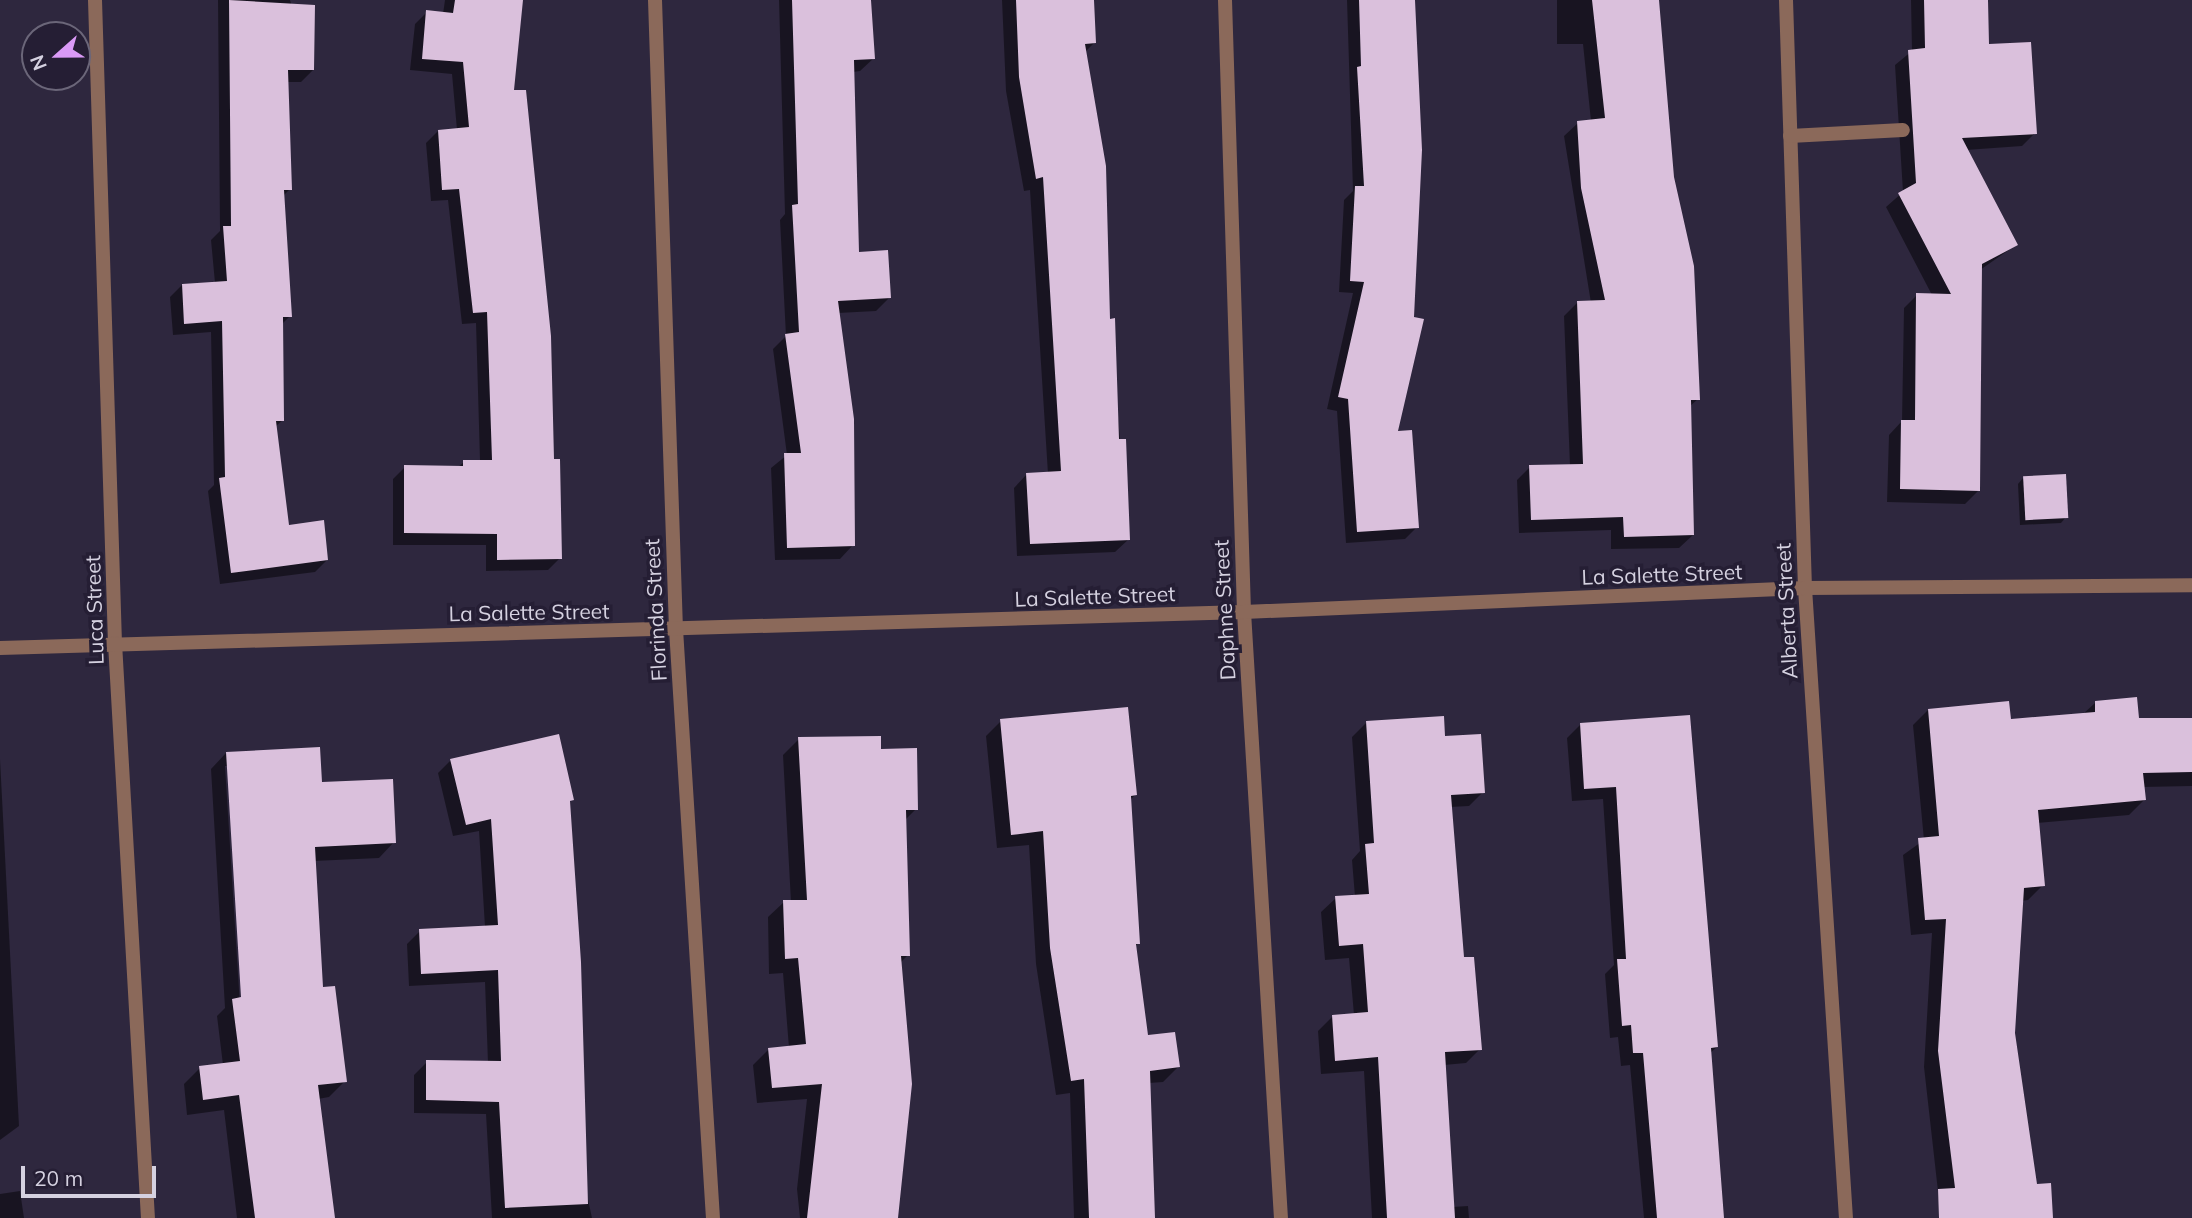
<!DOCTYPE html>
<style>
body{margin:0}
#map{position:relative;width:2192px;height:1218px;overflow:hidden;background:#2e273e;font-family:Mulish,sans-serif}
div>[style]{position:absolute}
[style*='--x']{left:calc(var(--x)*1px);top:calc(var(--y)*1px);width:calc(var(--w)*1px);rotate:calc(var(--a)*1deg)}
.shadow>*{inset:0;background:#0007}
.building>*{inset:0;background:#dac0dc;transform-origin:0 0}
.street>*{height:14px;margin:-7px;padding:0 7px;transform-origin:7px;border-radius:7px;background:#8b695a}
span{translate:-50% -50%;white-space:nowrap;text-align:center;line-height:1.15;-webkit-text-stroke:7px #251e34;paint-order:stroke}
.street-label{font-size:21px;color:#d5d1e0}
.north{position:absolute;left:21px;top:21px;width:70px;height:70px;box-sizing:border-box;background:#251e34;border:2px solid #6b6679;border-radius:50%;rotate:249deg;font-size:19px;font-weight:700;line-height:28px;text-align:center;color:#d5d1e0}
.north::after{content:'';display:block;margin:auto;width:24px;height:32px;background:#da9af6;clip-path:polygon(50% 0,100% 100%,50% 72%,0 100%)}
.scale{position:absolute;left:21px;top:1166px;width:135px;height:32px;box-sizing:border-box;border:4px solid #d5d1e0;border-top:0;padding-left:9px;font-size:21px;line-height:24px;white-space:nowrap;color:#d5d1e0;-webkit-text-stroke:5px #251e34;paint-order:stroke}
</style>
<div id="map">
<div class="shadow">
<i style="clip-path:polygon(218px 0,290px 0,313px 70px,301px 82px,287px 82px,290px 189px,282px 197px,290px 316px,281px 325px,283px 420px,275px 427px,288px 527px,327px 560px,315px 572px,220px 584px,208px 491px,214px 485px,211px 332px,173px 335px,170px 297px,182px 285px,215px 283px,211px 240px,220px 231px)"></i>
<i style="clip-path:polygon(445px 0,521px 0,512px 92px,560px 558px,548px 570px,486px 571px,486px 545px,393px 545px,393px 479px,405px 467px,458px 467px,464px 462px,480px 461px,476px 323px,462px 324px,448px 200px,431px 201px,426px 143px,438px 131px,457px 130px,452px 74px,410px 70px,415px 24px,427px 12px,443px 14px)"></i>
<i style="clip-path:polygon(779px 0,869px 0,874px 58px,860px 71px,853px 72px,857px 253px,889px 298px,876px 311px,838px 313px,853px 545px,840px 559px,775px 560px,771px 468px,787px 455px,773px 349px,786px 336px,780px 220px,785px 214px)"></i>
<i style="clip-path:polygon(1002px 0,1092px 0,1094px 43px,1085px 52px,1129px 539px,1115px 552px,1017px 556px,1014px 488px,1027px 474px,1048px 474px,1030px 190px,1024px 191px,1006px 91px)"></i>
<i style="clip-path:polygon(1347px 0,1415px 0,1396px 433px,1417px 527px,1405px 539px,1346px 543px,1337px 411px,1327px 409px,1353px 293px,1339px 292px,1344px 200px,1353px 191px)"></i>
<i style="clip-path:polygon(1557px 0,1657px 0,1657px 38px,1698px 399px,1689px 407px,1693px 535px,1679px 548px,1611px 549px,1611px 530px,1519px 533px,1517px 480px,1530px 467px,1570px 466px,1564px 316px,1577px 303px,1591px 303px,1564px 136px,1578px 123px,1591px 121px,1583px 44px,1557px 44px)"></i>
<i style="clip-path:polygon(1911px 0,1986px 0,1987px 46px,2035px 133px,2022px 146px,1966px 150px,2016px 245px,1980px 270px,1978px 491px,1965px 504px,1887px 502px,1889px 435px,1902px 421px,1904px 308px,1917px 295px,1932px 295px,1886px 207px,1903px 192px,1895px 65px,1912px 51px)"></i>
<i style="clip-path:polygon(2023px 478px,2066px 517px,2061px 523px,2020px 525px,2018px 484px)"></i>
<i style="clip-path:polygon(2095px 703px,2137px 720px,2192px 719px,2192px 786px,2143px 787px,2144px 800px,2129px 815px,2037px 823px,2043px 885px,2028px 900px,2021px 901px,2014px 1033px,2035px 1185px,2051px 1218px,1941px 1218px,1924px 1067px,1932px 933px,1911px 935px,1903px 855px,1924px 840px,1913px 725px,1928px 710px,2010px 721px,2083px 714px)"></i>
<i style="clip-path:polygon(1688px 717px,1717px 1047px,1709px 1054px,1721px 1218px,1644px 1218px,1630px 1065px,1621px 1066px,1618px 1037px,1610px 1038px,1605px 974px,1614px 965px,1603px 799px,1572px 801px,1567px 738px,1580px 725px)"></i>
<i style="clip-path:polygon(1001px 721px,1135px 795px,1130px 800px,1138px 943px,1135px 947px,1147px 1037px,1178px 1067px,1163px 1082px,1149px 1083px,1154px 1218px,1074px 1218px,1070px 1093px,1056px 1095px,1036px 964px,1029px 845px,997px 848px,986px 736px)"></i>
<i style="clip-path:polygon(1367px 722px,1444px 738px,1483px 792px,1469px 806px,1450px 807px,1462px 959px,1480px 1049px,1466px 1063px,1444px 1065px,1452px 1207px,1468px 1206px,1469px 1218px,1372px 1218px,1364px 1071px,1321px 1074px,1318px 1031px,1333px 1016px,1354px 1015px,1349px 958px,1325px 960px,1321px 912px,1336px 898px,1355px 897px,1352px 860px,1360px 851px,1352px 737px)"></i>
<i style="clip-path:polygon(799px 739px,879px 750px,916px 809px,904px 821px,908px 955px,900px 963px,897px 1218px,800px 1218px,797px 1189px,807px 1099px,757px 1103px,753px 1065px,769px 1049px,789px 1048px,783px 973px,769px 974px,768px 917px,784px 902px,791px 902px,783px 755px)"></i>
<i style="clip-path:polygon(evenodd,226px 753px,320px 783px,394px 842px,379px 858px,314px 861px,321px 989px,345px 1081px,329px 1097px,318px 1099px,333px 1218px,237px 1218px,224px 1110px,187px 1115px,184px 1084px,200px 1068px,223px 1065px,217px 1016px,225px 1008px,211px 769px,226px 753px,225px 766px,228px 766px,243px 1006px,240px 1006px,225px 766px)"></i>
<i style="clip-path:polygon(0 759px,19px 1126px,0 1140px)"></i>
<i style="clip-path:polygon(451px 760px,572px 799px,568px 803px,586px 1190px,592px 1218px,492px 1218px,486px 1114px,414px 1113px,414px 1075px,427px 1062px,488px 1063px,485px 982px,409px 986px,407px 944px,420px 931px,485px 927px,479px 831px,453px 836px,438px 773px)"></i>
<i style="clip-path:polygon(20px 1191px,24px 1218px,0 1218px,0 1194px)"></i>
</div>
<div class="building">
<i style="clip-path:polygon(229px 0,315px 5px,314px 70px,288px 70px,292px 190px,284px 190px,292px 317px,283px 317px,284px 421px,276px 421px,289px 525px,324px 520px,328px 560px,231px 573px,219px 478px,225px 477px,222px 321px,184px 324px,182px 284px,227px 281px,223px 226px,231px 226px)"></i>
<i style="clip-path:polygon(455px 0,523px 0,514px 90px,526px 90px,551px 336px,554px 459px,560px 459px,562px 559px,497px 560px,497px 534px,404px 533px,404px 465px,463px 466px,463px 460px,492px 460px,487px 312px,473px 313px,459px 189px,442px 190px,438px 130px,469px 127px,463px 62px,422px 59px,426px 10px,453px 13px)"></i>
<i style="clip-path:polygon(792px 0,871px 0,875px 59px,854px 60px,859px 252px,888px 250px,891px 298px,838px 301px,854px 419px,855px 546px,787px 548px,784px 453px,801px 453px,785px 334px,799px 332px,792px 205px,798px 204px)"></i>
<i style="clip-path:polygon(1016px 0,1094px 0,1096px 43px,1085px 44px,1106px 166px,1110px 319px,1115px 318px,1119px 439px,1126px 439px,1130px 540px,1030px 544px,1026px 473px,1061px 471px,1043px 177px,1036px 179px,1019px 77px)"></i>
<i style="clip-path:polygon(1359px 0,1415px 0,1422px 150px,1414px 317px,1424px 319px,1398px 431px,1412px 430px,1419px 528px,1357px 532px,1348px 399px,1338px 397px,1364px 282px,1350px 281px,1355px 186px,1364px 186px,1357px 67px,1361px 66px)"></i>
<i style="clip-path:polygon(1592px 0,1659px 0,1674px 177px,1694px 266px,1700px 400px,1691px 400px,1694px 535px,1624px 537px,1623px 517px,1531px 520px,1529px 465px,1583px 464px,1577px 301px,1605px 300px,1581px 188px,1577px 121px,1605px 118px)"></i>
<i style="clip-path:polygon(1924px 0,1988px 0,1989px 44px,2031px 42px,2037px 134px,1962px 138px,2018px 245px,1982px 264px,1980px 491px,1900px 489px,1901px 420px,1915px 420px,1916px 293px,1951px 294px,1898px 193px,1916px 183px,1908px 50px,1925px 48px)"></i>
<i style="left:2066px;top:474px;width:44px;height:43px;rotate:87deg"></i>
<i style="clip-path:polygon(2137px 697px,2139px 718px,2192px 718px,2192px 772px,2143px 773px,2146px 800px,2038px 810px,2045px 886px,2024px 888px,2015px 1033px,2037px 1184px,2051px 1183px,2053px 1218px,1939px 1218px,1938px 1189px,1955px 1188px,1938px 1051px,1946px 919px,1925px 920px,1918px 838px,1939px 836px,1928px 709px,2009px 701px,2011px 719px,2095px 712px,2095px 701px)"></i>
<i style="clip-path:polygon(1128px 707px,1137px 795px,1131px 796px,1140px 944px,1136px 944px,1148px 1035px,1175px 1032px,1180px 1067px,1150px 1071px,1155px 1218px,1089px 1218px,1084px 1079px,1071px 1081px,1050px 948px,1043px 831px,1011px 835px,1000px 719px)"></i>
<i style="clip-path:polygon(1690px 715px,1718px 1047px,1711px 1048px,1724px 1218px,1657px 1218px,1643px 1053px,1633px 1053px,1631px 1025px,1622px 1026px,1617px 959px,1626px 959px,1616px 787px,1584px 789px,1580px 723px)"></i>
<i style="clip-path:polygon(1444px 716px,1445px 736px,1481px 734px,1485px 793px,1451px 795px,1464px 957px,1474px 957px,1482px 1050px,1445px 1052px,1455px 1218px,1387px 1218px,1378px 1057px,1335px 1061px,1332px 1015px,1368px 1012px,1363px 944px,1339px 946px,1335px 896px,1369px 894px,1365px 844px,1374px 843px,1366px 721px)"></i>
<i style="clip-path:polygon(559px 734px,574px 800px,570px 801px,581px 962px,588px 1204px,505px 1208px,499px 1102px,426px 1100px,426px 1060px,501px 1061px,498px 970px,421px 974px,419px 929px,498px 925px,491px 819px,466px 825px,450px 759px)"></i>
<i style="clip-path:polygon(881px 736px,881px 749px,917px 748px,918px 810px,906px 810px,910px 956px,901px 956px,912px 1084px,898px 1218px,807px 1218px,822px 1084px,772px 1088px,768px 1048px,806px 1044px,798px 958px,785px 959px,783px 900px,807px 900px,798px 737px)"></i>
<i style="clip-path:polygon(320px 747px,322px 782px,393px 779px,396px 843px,315px 847px,323px 987px,335px 986px,347px 1082px,318px 1085px,335px 1218px,255px 1218px,239px 1095px,203px 1100px,199px 1066px,240px 1061px,232px 999px,241px 997px,226px 752px)"></i>
</div>
<div class="street">
<i style="--x:95;--y:0;--w:643;--a:88.22"></i>
<i style="--x:115;--y:643;--w:576;--a:86.72"></i>
<i style="--x:655;--y:0;--w:629;--a:88.09"></i>
<i style="--x:676;--y:629;--w:590;--a:86.41"></i>
<i style="--x:1225;--y:0;--w:612;--a:88.22"></i>
<i style="--x:1244;--y:612;--w:607;--a:86.51"></i>
<i style="--x:1786;--y:0;--w:588;--a:88.15"></i>
<i style="--x:1805;--y:588;--w:631;--a:86.28"></i>
<i style="--x:1790;--y:136;--w:113;--a:-3"></i>
<i style="--x:0;--y:648;--w:1245;--a:-1.66"></i>
<i style="--x:1244;--y:612;--w:562;--a:-2.45"></i>
<i style="--x:1805;--y:588;--w:387;--a:-0.4"></i>
</div>
<div class="street-label">
<span style="left:1662px;top:574px;rotate:-2deg">La Salette Street</span>
<span style="left:1095px;top:596px;rotate:-2deg">La Salette Street</span>
<span style="left:94px;top:610px;rotate:-92deg">Luca Street</span>
<span style="left:655px;top:610px;rotate:-93deg">Florinda Street</span>
<span style="left:1224px;top:610px;rotate:-93deg">Daphne Street</span>
<span style="left:1786px;top:611px;rotate:-93deg">Alberta Street</span>
<span style="left:529px;top:612px;rotate:-1deg">La Salette Street</span>
</div>
<div class="north">N</div>
<div class="scale">20 m</div>
</div>
